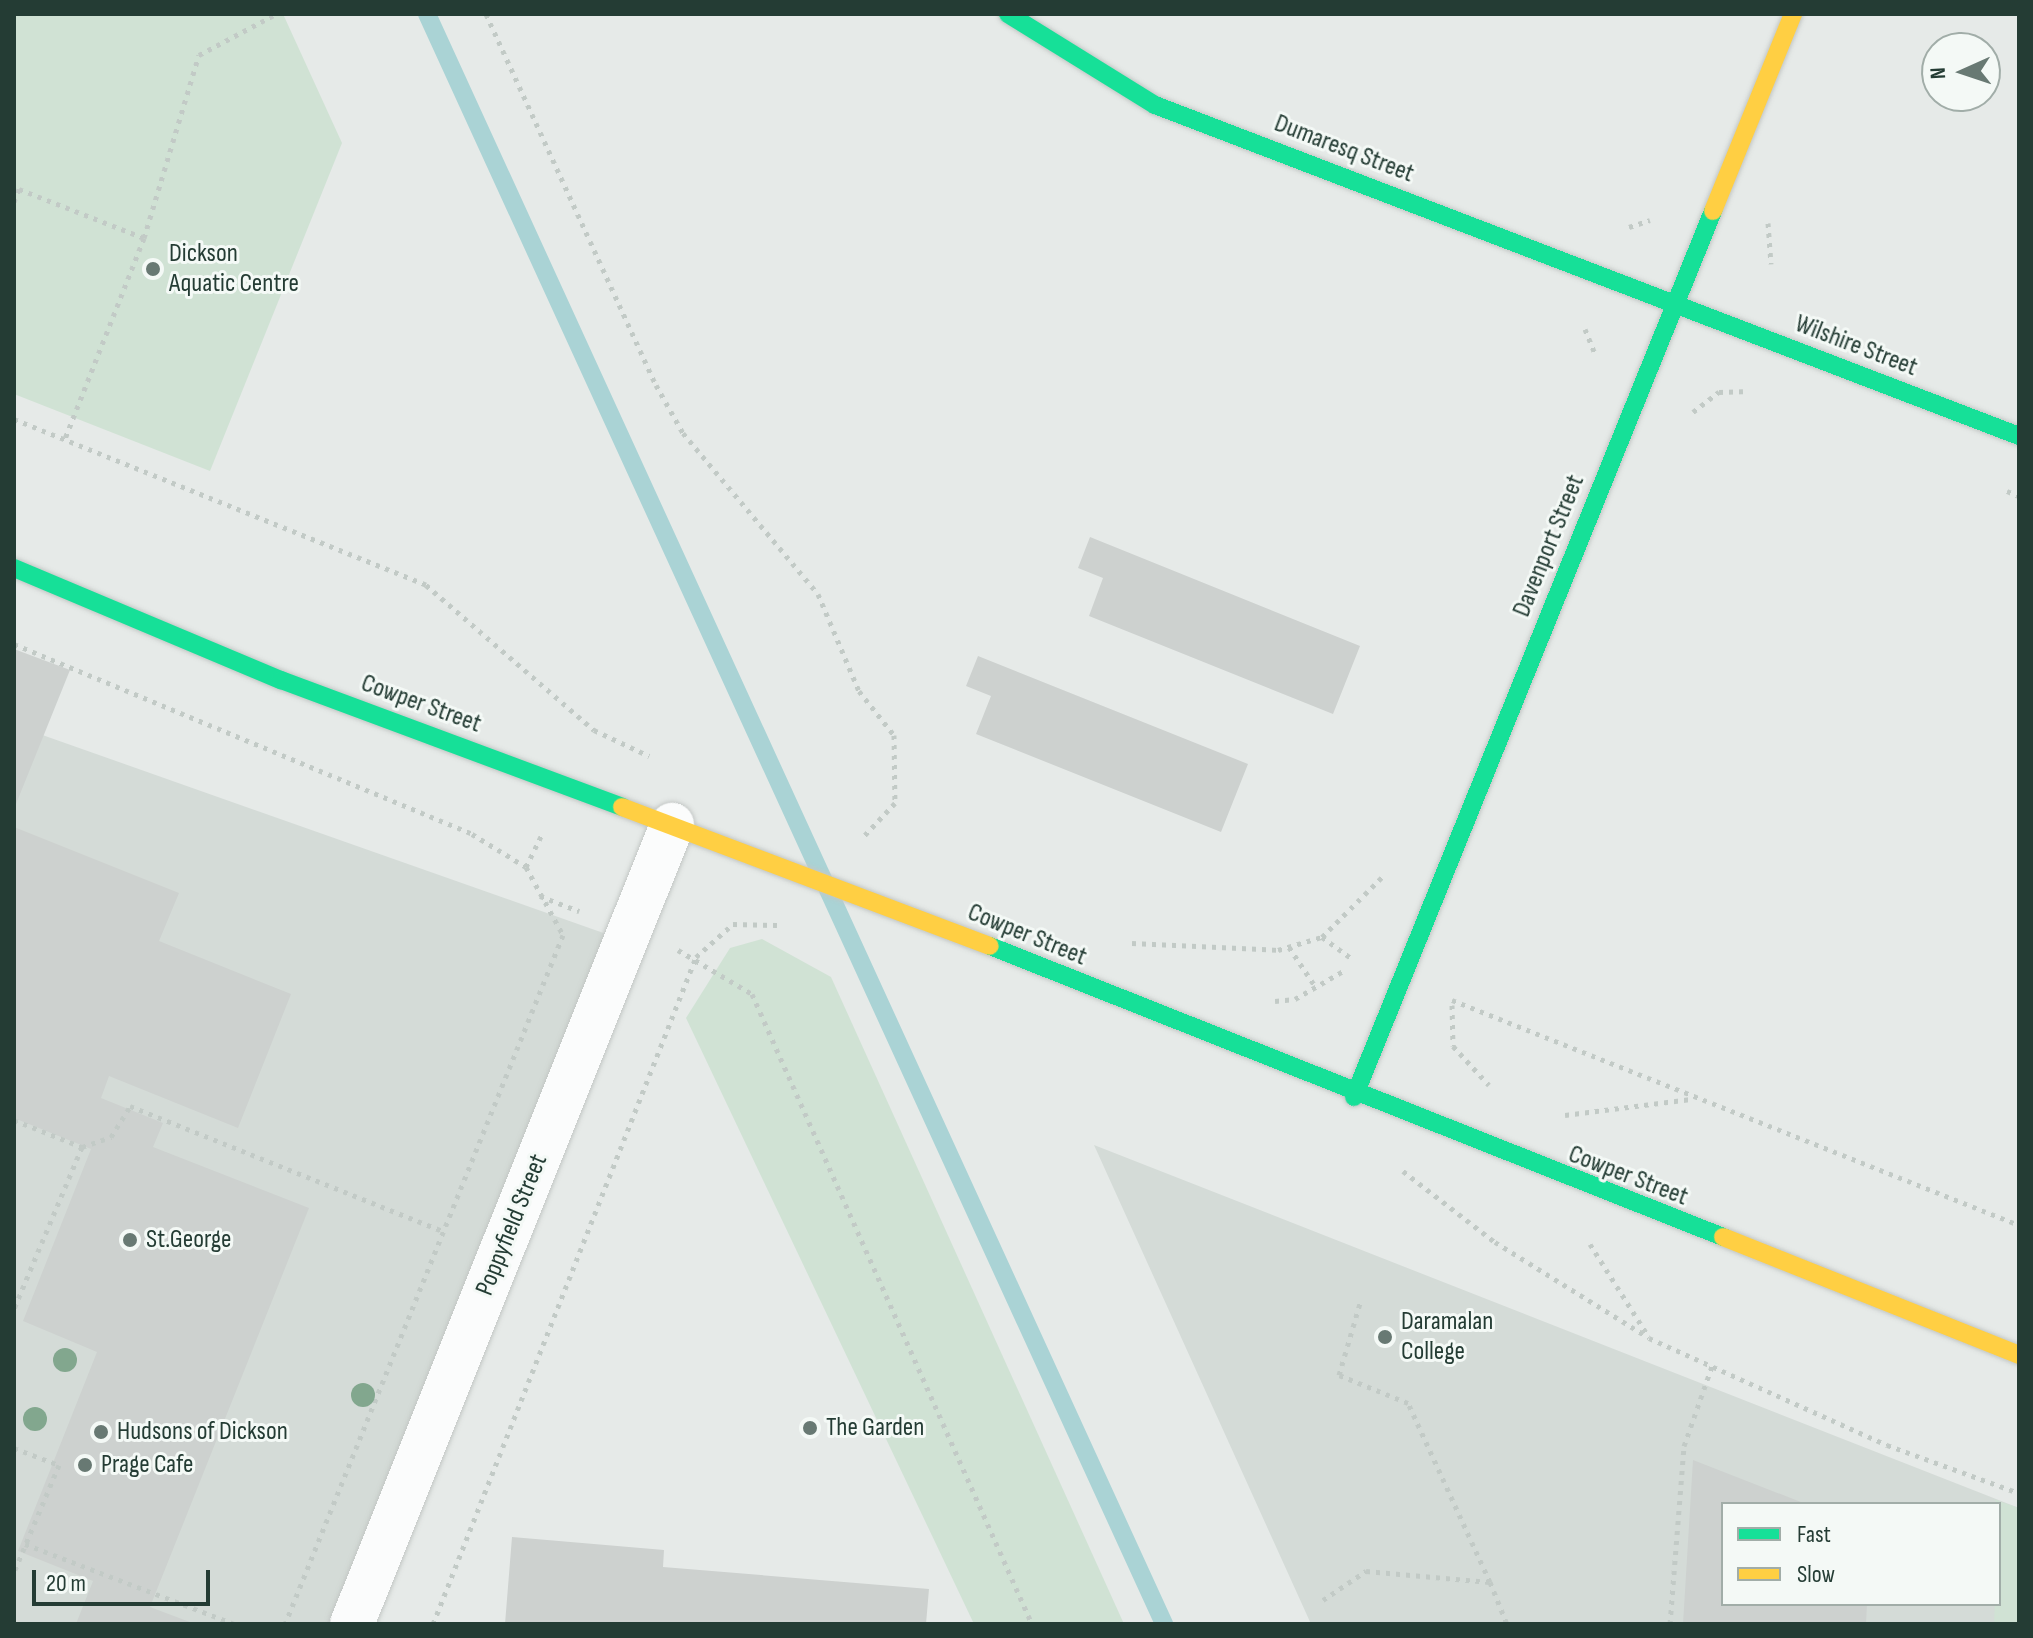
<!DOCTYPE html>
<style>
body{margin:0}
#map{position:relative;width:2033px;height:1638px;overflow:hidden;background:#e6eae8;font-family:"Sofia Sans Condensed",sans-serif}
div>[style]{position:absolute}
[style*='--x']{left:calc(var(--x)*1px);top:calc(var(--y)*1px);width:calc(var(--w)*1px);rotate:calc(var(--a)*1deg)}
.built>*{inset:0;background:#d4dbd7}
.green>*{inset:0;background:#d0e2d4}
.stream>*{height:18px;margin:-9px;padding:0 9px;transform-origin:9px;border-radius:9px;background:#aad3d5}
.building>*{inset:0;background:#cdd1cf}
.path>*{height:5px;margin-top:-2.5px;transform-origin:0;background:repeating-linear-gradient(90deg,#c2cac6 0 4px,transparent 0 10px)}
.roads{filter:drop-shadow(0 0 2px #c3c7c5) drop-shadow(0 0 2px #c3c7c5)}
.street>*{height:44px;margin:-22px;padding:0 22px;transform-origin:22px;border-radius:22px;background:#fbfcfc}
.fast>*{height:18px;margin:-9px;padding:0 9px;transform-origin:9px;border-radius:9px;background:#16e098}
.slow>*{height:18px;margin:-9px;padding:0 9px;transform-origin:9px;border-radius:9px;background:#ffcf43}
.trees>*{width:24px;height:24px;margin:-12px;border-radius:50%;background:#82a78e}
.dots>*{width:22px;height:22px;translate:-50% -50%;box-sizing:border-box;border:4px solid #f4f9f6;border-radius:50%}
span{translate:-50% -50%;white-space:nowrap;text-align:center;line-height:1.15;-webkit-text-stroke:6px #f4f9f6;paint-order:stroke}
.street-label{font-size:26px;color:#243c34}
.poi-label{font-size:26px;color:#243c34}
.left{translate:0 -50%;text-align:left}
.frame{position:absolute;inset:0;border:16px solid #243c34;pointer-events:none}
.legend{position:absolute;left:1721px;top:1502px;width:280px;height:104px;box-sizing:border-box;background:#f4f9f6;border:2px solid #a1ada8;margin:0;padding:10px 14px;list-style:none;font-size:24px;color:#243c34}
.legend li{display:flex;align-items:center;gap:16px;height:40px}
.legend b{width:40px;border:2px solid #a1ada8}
.north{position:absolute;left:1921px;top:32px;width:80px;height:80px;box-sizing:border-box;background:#f4f9f6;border:2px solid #a1ada8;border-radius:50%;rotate:267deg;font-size:22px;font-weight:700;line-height:32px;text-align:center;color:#243c34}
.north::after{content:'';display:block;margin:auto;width:28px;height:36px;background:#687973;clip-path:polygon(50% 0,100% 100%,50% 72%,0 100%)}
.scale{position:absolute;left:32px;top:1570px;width:178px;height:36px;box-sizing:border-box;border:4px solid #243c34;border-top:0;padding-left:10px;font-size:24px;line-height:28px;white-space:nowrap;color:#243c34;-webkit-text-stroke:6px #f4f9f6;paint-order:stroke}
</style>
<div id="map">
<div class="built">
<i style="clip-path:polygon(14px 725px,626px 941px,358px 1624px,14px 1624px)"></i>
<i style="clip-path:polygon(evenodd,1094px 1145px,2019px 1508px,2019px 1624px,1311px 1624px,1094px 1145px,1723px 1504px,1999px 1504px,1999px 1604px,1723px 1604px,1723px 1504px)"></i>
</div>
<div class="green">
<i style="clip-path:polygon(14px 14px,283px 14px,342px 143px,210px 471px,14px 394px)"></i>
<i style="clip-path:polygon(762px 939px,831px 977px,1124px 1624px,974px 1624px,686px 1018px,730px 948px)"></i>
<i style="clip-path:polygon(1993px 1499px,2019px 1508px,2019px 1624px,1994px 1624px,1999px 1504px)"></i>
</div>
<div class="stream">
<i style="--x:427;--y:14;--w:1771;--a:65.4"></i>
</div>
<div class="building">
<i style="clip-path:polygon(1090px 537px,1360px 646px,1333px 714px,1089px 616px,1103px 578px,1078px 568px)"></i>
<i style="clip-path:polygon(14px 649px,70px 670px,14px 809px)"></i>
<i style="clip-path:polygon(978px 656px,1248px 764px,1221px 832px,976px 734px,991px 696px,966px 686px)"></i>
<i style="clip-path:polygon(14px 827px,179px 893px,159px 941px,291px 994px,238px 1128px,109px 1076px,101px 1098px,163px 1123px,153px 1147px,309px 1208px,150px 1607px,195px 1624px,76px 1624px,93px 1581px,18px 1551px,97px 1352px,23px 1321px,91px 1149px,14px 1118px)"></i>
<i style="clip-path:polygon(1693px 1460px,1806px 1504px,1723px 1504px,1723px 1604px,1867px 1604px,1866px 1624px,1683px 1624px)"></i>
<i style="clip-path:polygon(512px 1537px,664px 1550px,663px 1567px,929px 1589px,926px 1624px,505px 1624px)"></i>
</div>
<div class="path">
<i style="--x:486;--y:14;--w:408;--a:65.4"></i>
<i style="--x:656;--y:385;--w:55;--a:60.6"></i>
<i style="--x:683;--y:433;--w:210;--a:50"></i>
<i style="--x:818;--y:594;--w:105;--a:67.1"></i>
<i style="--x:859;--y:691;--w:56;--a:51.5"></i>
<i style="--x:894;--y:735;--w:68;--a:89.2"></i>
<i style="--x:895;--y:803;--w:48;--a:133.3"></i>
<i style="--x:14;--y:202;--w:14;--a:-69"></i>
<i style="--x:19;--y:189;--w:134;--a:21.4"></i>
<i style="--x:144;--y:238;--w:216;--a:111.5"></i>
<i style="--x:1768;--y:223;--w:41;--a:85.8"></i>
<i style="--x:1629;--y:227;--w:22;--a:-18"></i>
<i style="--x:144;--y:238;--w:191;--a:-73.3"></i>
<i style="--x:199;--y:55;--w:87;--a:-28"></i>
<i style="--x:1585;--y:329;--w:29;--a:68"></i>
<i style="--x:1693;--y:412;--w:33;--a:-38"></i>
<i style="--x:1719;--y:392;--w:24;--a:-2"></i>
<i style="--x:14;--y:419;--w:444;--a:21.9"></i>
<i style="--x:426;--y:585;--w:222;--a:40.8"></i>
<i style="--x:594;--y:730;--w:61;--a:25.3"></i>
<i style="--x:2007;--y:491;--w:13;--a:23"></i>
<i style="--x:14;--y:644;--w:496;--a:22.5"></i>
<i style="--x:472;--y:834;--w:63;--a:31.4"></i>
<i style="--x:526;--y:867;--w:77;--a:61.4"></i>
<i style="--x:563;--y:935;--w:743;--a:111.97"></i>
<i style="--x:526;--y:867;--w:37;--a:-64"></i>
<i style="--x:540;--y:896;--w:42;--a:21"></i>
<i style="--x:1322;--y:937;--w:86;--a:-45"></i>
<i style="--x:1132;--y:943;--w:146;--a:2.7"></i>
<i style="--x:1278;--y:950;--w:46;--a:-16.5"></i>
<i style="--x:1322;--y:937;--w:37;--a:36"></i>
<i style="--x:1289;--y:947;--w:50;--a:56.3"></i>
<i style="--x:678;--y:950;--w:86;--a:30.7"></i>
<i style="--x:752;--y:994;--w:689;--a:66.04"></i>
<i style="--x:1452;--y:1000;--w:610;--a:21.64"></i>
<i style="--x:1275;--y:1001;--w:20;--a:-6"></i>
<i style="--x:1295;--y:999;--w:58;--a:-30.1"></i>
<i style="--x:1452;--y:1005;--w:41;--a:88.6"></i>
<i style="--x:1453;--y:1046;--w:53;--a:47.3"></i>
<i style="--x:1565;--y:1115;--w:127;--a:-7.2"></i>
<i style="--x:14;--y:1120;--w:73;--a:21.7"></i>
<i style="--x:82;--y:1147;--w:176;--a:112.8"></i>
<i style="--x:82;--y:1147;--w:31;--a:-19"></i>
<i style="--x:111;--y:1137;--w:36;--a:-58"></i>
<i style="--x:130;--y:1106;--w:337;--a:21.8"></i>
<i style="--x:1403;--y:1171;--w:116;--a:37.7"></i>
<i style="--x:1495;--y:1242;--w:181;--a:31.9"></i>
<i style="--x:1649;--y:1338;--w:261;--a:24.2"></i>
<i style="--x:1887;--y:1445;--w:140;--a:20"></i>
<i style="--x:1590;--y:1244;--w:107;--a:57.7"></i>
<i style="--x:14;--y:1448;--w:48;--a:20.7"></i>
<i style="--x:59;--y:1465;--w:116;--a:112.8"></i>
<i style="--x:25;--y:1544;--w:225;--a:20.9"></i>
<i style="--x:1490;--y:1582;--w:45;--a:68"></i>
<i style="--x:1323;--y:1600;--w:52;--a:-34"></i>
<i style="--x:1366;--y:1571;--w:124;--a:5.1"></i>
<i style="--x:1490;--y:1582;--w:197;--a:-114.6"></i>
<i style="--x:1408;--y:1403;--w:74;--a:-157.9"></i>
<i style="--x:1339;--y:1375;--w:78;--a:-73.7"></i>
<i style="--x:433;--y:1624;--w:717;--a:-68.48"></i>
<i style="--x:696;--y:957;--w:50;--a:-41.7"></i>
<i style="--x:733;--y:924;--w:44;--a:1.3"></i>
<i style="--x:1670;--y:1624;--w:179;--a:-85.5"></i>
<i style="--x:1684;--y:1446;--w:85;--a:-70.7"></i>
</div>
<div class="roads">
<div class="street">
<i style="--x:352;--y:1624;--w:861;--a:-68.17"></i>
</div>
<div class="fast">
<i style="--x:1008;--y:14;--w:173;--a:31.8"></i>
<i style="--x:1155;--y:105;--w:925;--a:20.96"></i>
<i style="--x:14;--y:568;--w:290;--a:22.8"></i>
<i style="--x:281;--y:680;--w:364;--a:20.4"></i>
<i style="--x:990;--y:946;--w:789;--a:21.65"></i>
<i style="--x:1354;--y:1097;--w:956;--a:-67.94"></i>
</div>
<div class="slow">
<i style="--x:1713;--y:211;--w:213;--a:-67.9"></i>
<i style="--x:622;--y:807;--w:393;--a:20.7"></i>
<i style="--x:1723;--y:1237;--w:319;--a:21.7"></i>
</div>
</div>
<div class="trees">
<i style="left:65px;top:1360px"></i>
<i style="left:363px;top:1395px"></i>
<i style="left:35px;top:1419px"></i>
</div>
<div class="dots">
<i style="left:153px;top:269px;background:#687973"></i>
<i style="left:130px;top:1240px;background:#687973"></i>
<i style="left:1385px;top:1337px;background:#687973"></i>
<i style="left:810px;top:1428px;background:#687973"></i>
<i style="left:101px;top:1432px;background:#687973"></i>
<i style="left:85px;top:1465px;background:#687973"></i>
</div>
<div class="street-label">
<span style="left:1344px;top:149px;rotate:21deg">Dumaresq Street</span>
<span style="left:1856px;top:346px;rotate:21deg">Wilshire Street</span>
<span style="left:1549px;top:546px;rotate:-68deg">Davenport Street</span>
<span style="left:421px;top:704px;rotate:20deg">Cowper Street</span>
<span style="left:1027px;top:935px;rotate:22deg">Cowper Street</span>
<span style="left:1628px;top:1176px;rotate:21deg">Cowper Street</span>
<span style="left:512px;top:1225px;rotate:-68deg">Poppyfield Street</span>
</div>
<div class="poi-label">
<span class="left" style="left:169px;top:269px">Dickson<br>Aquatic Centre</span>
<span class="left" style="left:146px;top:1240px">St.George</span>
<span class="left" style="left:1401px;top:1337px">Daramalan<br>College</span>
<span class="left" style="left:826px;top:1428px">The Garden</span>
<span class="left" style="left:117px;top:1432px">Hudsons of Dickson</span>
<span class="left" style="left:101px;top:1465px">Prage Cafe</span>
</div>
<div class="frame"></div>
<ul class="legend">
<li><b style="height:10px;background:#16e098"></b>Fast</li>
<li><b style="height:10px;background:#ffcf43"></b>Slow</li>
</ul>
<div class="north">N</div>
<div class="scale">20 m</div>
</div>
